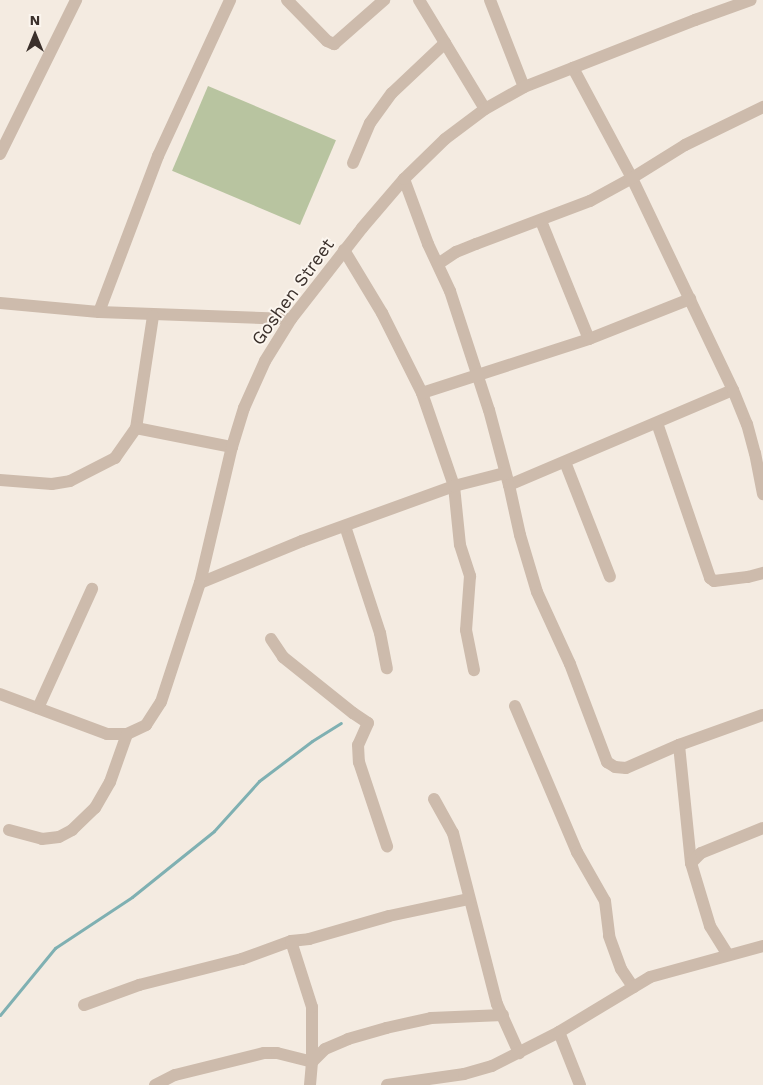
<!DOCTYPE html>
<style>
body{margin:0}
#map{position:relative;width:763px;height:1085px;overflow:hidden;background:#f4ebe1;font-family:"Work Sans",sans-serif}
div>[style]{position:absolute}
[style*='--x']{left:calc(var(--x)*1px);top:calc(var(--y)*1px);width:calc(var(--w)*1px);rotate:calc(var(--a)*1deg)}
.green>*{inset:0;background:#b8c4a0;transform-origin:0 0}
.stream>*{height:3px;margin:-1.5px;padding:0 1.5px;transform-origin:1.5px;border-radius:1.5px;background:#7fb0b2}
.minor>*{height:12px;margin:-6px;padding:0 6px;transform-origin:6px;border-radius:6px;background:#cdbbac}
span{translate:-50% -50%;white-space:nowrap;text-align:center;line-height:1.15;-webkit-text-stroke:4px #fbf5ee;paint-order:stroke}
.street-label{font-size:18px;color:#3b302b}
.north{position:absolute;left:10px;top:10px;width:50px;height:50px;-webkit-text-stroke:4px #fbf5ee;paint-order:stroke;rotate:0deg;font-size:14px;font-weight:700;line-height:20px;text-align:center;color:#3b302b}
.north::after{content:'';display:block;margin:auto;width:18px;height:22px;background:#3b302b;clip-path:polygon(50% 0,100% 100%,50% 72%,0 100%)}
</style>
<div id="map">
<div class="green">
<i style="left:208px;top:86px;width:139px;height:92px;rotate:23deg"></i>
</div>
<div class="stream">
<i style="--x:0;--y:1015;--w:87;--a:-50.6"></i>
<i style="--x:55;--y:948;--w:92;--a:-33.5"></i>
<i style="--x:132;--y:897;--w:105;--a:-38.8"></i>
<i style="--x:214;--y:831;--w:67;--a:-48"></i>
<i style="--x:259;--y:781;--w:66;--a:-37"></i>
<i style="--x:312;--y:741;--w:34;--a:-32"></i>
</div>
<div class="minor">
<i style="--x:287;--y:0;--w:57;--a:45.7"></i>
<i style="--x:327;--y:41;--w:8;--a:23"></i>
<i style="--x:334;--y:44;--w:67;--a:-41.3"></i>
<i style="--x:419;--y:0;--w:127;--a:58.8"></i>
<i style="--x:490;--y:0;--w:93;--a:68.7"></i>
<i style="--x:0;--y:154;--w:172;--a:-63.7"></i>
<i style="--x:353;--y:163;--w:43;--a:-67"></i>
<i style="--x:370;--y:123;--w:37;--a:-54"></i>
<i style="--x:392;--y:93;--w:73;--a:-43.3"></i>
<i style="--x:404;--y:179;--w:69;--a:69.7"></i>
<i style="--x:428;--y:244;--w:52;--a:64.9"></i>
<i style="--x:450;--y:291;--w:125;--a:71.9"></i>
<i style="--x:489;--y:410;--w:78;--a:75.1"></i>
<i style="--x:509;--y:485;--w:243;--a:-23"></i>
<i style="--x:733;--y:390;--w:235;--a:-115.5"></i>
<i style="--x:632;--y:178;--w:125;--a:-118.2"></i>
<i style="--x:541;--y:221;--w:127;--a:67.9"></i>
<i style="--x:344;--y:250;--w:74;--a:58.9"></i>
<i style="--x:382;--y:313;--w:89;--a:63.4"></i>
<i style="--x:422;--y:393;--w:98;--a:71"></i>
<i style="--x:454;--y:486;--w:59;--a:84.2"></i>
<i style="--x:460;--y:545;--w:33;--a:72"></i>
<i style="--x:470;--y:576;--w:54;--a:94.2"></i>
<i style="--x:466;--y:630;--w:41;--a:78.7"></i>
<i style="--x:438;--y:264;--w:22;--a:-34"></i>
<i style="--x:456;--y:252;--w:22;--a:-22"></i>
<i style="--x:476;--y:244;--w:122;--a:-20.7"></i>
<i style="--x:590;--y:201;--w:48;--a:-28.7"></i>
<i style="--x:632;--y:178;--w:62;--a:-31.9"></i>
<i style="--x:685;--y:145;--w:87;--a:-26"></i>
<i style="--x:0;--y:303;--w:99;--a:5.2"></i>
<i style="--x:99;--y:312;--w:167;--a:-69.3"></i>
<i style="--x:158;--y:156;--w:172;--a:-65.2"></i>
<i style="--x:99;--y:312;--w:192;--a:2.1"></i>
<i style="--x:153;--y:316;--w:113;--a:98.6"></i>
<i style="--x:136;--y:428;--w:98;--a:11.2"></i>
<i style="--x:733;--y:390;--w:37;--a:68"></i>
<i style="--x:747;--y:424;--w:30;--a:75"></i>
<i style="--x:755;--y:453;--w:42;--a:79"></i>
<i style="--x:422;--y:393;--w:176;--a:-17.9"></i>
<i style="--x:589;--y:339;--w:109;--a:-21.6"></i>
<i style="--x:657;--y:423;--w:164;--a:71.1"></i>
<i style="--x:710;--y:578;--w:5;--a:37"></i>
<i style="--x:714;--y:581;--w:34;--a:-7"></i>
<i style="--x:748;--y:577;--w:16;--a:-15"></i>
<i style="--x:565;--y:462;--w:123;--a:68.6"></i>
<i style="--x:0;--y:480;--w:52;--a:4.4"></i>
<i style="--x:52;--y:484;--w:18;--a:-9"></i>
<i style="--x:70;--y:481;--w:51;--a:-27.1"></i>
<i style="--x:115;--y:458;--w:37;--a:-55"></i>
<i style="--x:509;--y:485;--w:51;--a:77.6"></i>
<i style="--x:520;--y:535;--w:59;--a:73.4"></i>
<i style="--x:537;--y:592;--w:79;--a:65.4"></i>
<i style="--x:570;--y:664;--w:105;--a:69.3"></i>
<i style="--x:607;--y:762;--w:9;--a:32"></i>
<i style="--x:615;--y:767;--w:11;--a:5"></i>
<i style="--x:626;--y:768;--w:58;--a:-23.5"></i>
<i style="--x:679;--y:745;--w:89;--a:-19.7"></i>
<i style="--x:345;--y:526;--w:113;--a:71.9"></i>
<i style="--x:380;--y:633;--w:36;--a:79"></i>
<i style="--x:200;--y:583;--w:110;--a:-22.4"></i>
<i style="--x:302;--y:541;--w:162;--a:-19.9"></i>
<i style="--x:454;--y:486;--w:53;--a:-14.3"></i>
<i style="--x:271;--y:639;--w:22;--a:56"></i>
<i style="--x:283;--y:657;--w:90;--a:38.7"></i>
<i style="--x:353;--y:713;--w:18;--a:34"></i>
<i style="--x:368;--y:723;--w:24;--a:114"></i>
<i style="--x:358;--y:745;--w:17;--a:87"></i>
<i style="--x:359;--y:762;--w:89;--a:71.6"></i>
<i style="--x:0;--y:694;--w:114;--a:20.5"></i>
<i style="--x:107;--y:734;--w:20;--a:0"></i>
<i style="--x:127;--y:734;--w:21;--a:-25"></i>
<i style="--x:146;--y:725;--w:27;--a:-57"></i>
<i style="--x:161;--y:702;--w:125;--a:-71.9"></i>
<i style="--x:200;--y:583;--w:140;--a:-76.8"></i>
<i style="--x:232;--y:447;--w:41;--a:-72.9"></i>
<i style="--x:244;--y:408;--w:51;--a:-65.9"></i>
<i style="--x:265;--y:361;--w:49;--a:-58.2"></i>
<i style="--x:291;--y:319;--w:115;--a:-52"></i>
<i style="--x:362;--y:228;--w:65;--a:-49.4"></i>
<i style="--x:404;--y:179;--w:57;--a:-44.3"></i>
<i style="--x:445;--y:139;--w:50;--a:-36.9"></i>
<i style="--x:485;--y:109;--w:45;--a:-29.4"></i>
<i style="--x:524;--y:87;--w:184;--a:-21.4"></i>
<i style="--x:695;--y:20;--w:59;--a:-19.7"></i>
<i style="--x:515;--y:706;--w:159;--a:67"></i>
<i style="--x:577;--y:852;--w:56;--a:60.3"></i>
<i style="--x:605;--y:901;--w:35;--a:83"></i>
<i style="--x:609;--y:936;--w:35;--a:70"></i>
<i style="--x:621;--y:969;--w:22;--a:56"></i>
<i style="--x:38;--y:708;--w:131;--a:-65.6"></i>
<i style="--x:679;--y:745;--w:119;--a:84.2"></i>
<i style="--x:434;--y:799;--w:39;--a:61"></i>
<i style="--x:453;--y:833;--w:177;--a:75.6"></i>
<i style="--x:497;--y:1004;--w:54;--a:65.8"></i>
<i style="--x:9;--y:830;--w:34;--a:15"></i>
<i style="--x:42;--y:839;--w:17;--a:-7"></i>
<i style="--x:59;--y:837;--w:15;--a:-28"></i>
<i style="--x:72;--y:830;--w:32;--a:-44"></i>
<i style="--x:95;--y:808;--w:30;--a:-60"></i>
<i style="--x:110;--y:782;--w:51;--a:-70.5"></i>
<i style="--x:728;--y:955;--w:34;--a:-122"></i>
<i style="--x:710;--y:926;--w:66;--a:-106.8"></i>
<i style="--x:691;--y:863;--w:14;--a:-45"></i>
<i style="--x:701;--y:853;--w:67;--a:-22"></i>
<i style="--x:84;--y:1005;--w:59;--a:-20"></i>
<i style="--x:139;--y:985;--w:106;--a:-14.2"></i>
<i style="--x:242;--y:959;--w:52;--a:-20.2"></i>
<i style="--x:291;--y:941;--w:18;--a:-6"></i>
<i style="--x:309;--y:939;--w:83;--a:-16"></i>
<i style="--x:389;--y:916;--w:82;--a:-12"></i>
<i style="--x:559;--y:1032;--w:57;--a:68.4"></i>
<i style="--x:155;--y:1085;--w:22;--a:-27"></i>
<i style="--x:175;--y:1075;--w:92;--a:-13.9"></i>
<i style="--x:264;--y:1053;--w:13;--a:0"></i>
<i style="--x:277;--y:1053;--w:36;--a:14"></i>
<i style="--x:312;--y:1062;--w:55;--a:-90"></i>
<i style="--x:312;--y:1007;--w:69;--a:-107.7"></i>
<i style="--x:310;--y:1085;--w:23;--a:-85"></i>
<i style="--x:312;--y:1062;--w:18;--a:-45"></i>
<i style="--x:325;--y:1049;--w:25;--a:-23"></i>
<i style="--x:348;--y:1039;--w:40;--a:-16"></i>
<i style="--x:386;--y:1028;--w:46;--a:-12.5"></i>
<i style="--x:431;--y:1018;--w:72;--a:-2.4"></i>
<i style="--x:387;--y:1085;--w:78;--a:-8.1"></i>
<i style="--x:464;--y:1074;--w:29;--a:-16"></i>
<i style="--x:492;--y:1066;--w:75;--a:-26.9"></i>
<i style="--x:559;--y:1032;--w:106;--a:-31.1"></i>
<i style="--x:650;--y:977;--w:117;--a:-15.3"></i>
</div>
<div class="street-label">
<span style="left:293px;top:292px;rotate:-54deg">Goshen Street</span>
</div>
<div class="north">N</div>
</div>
